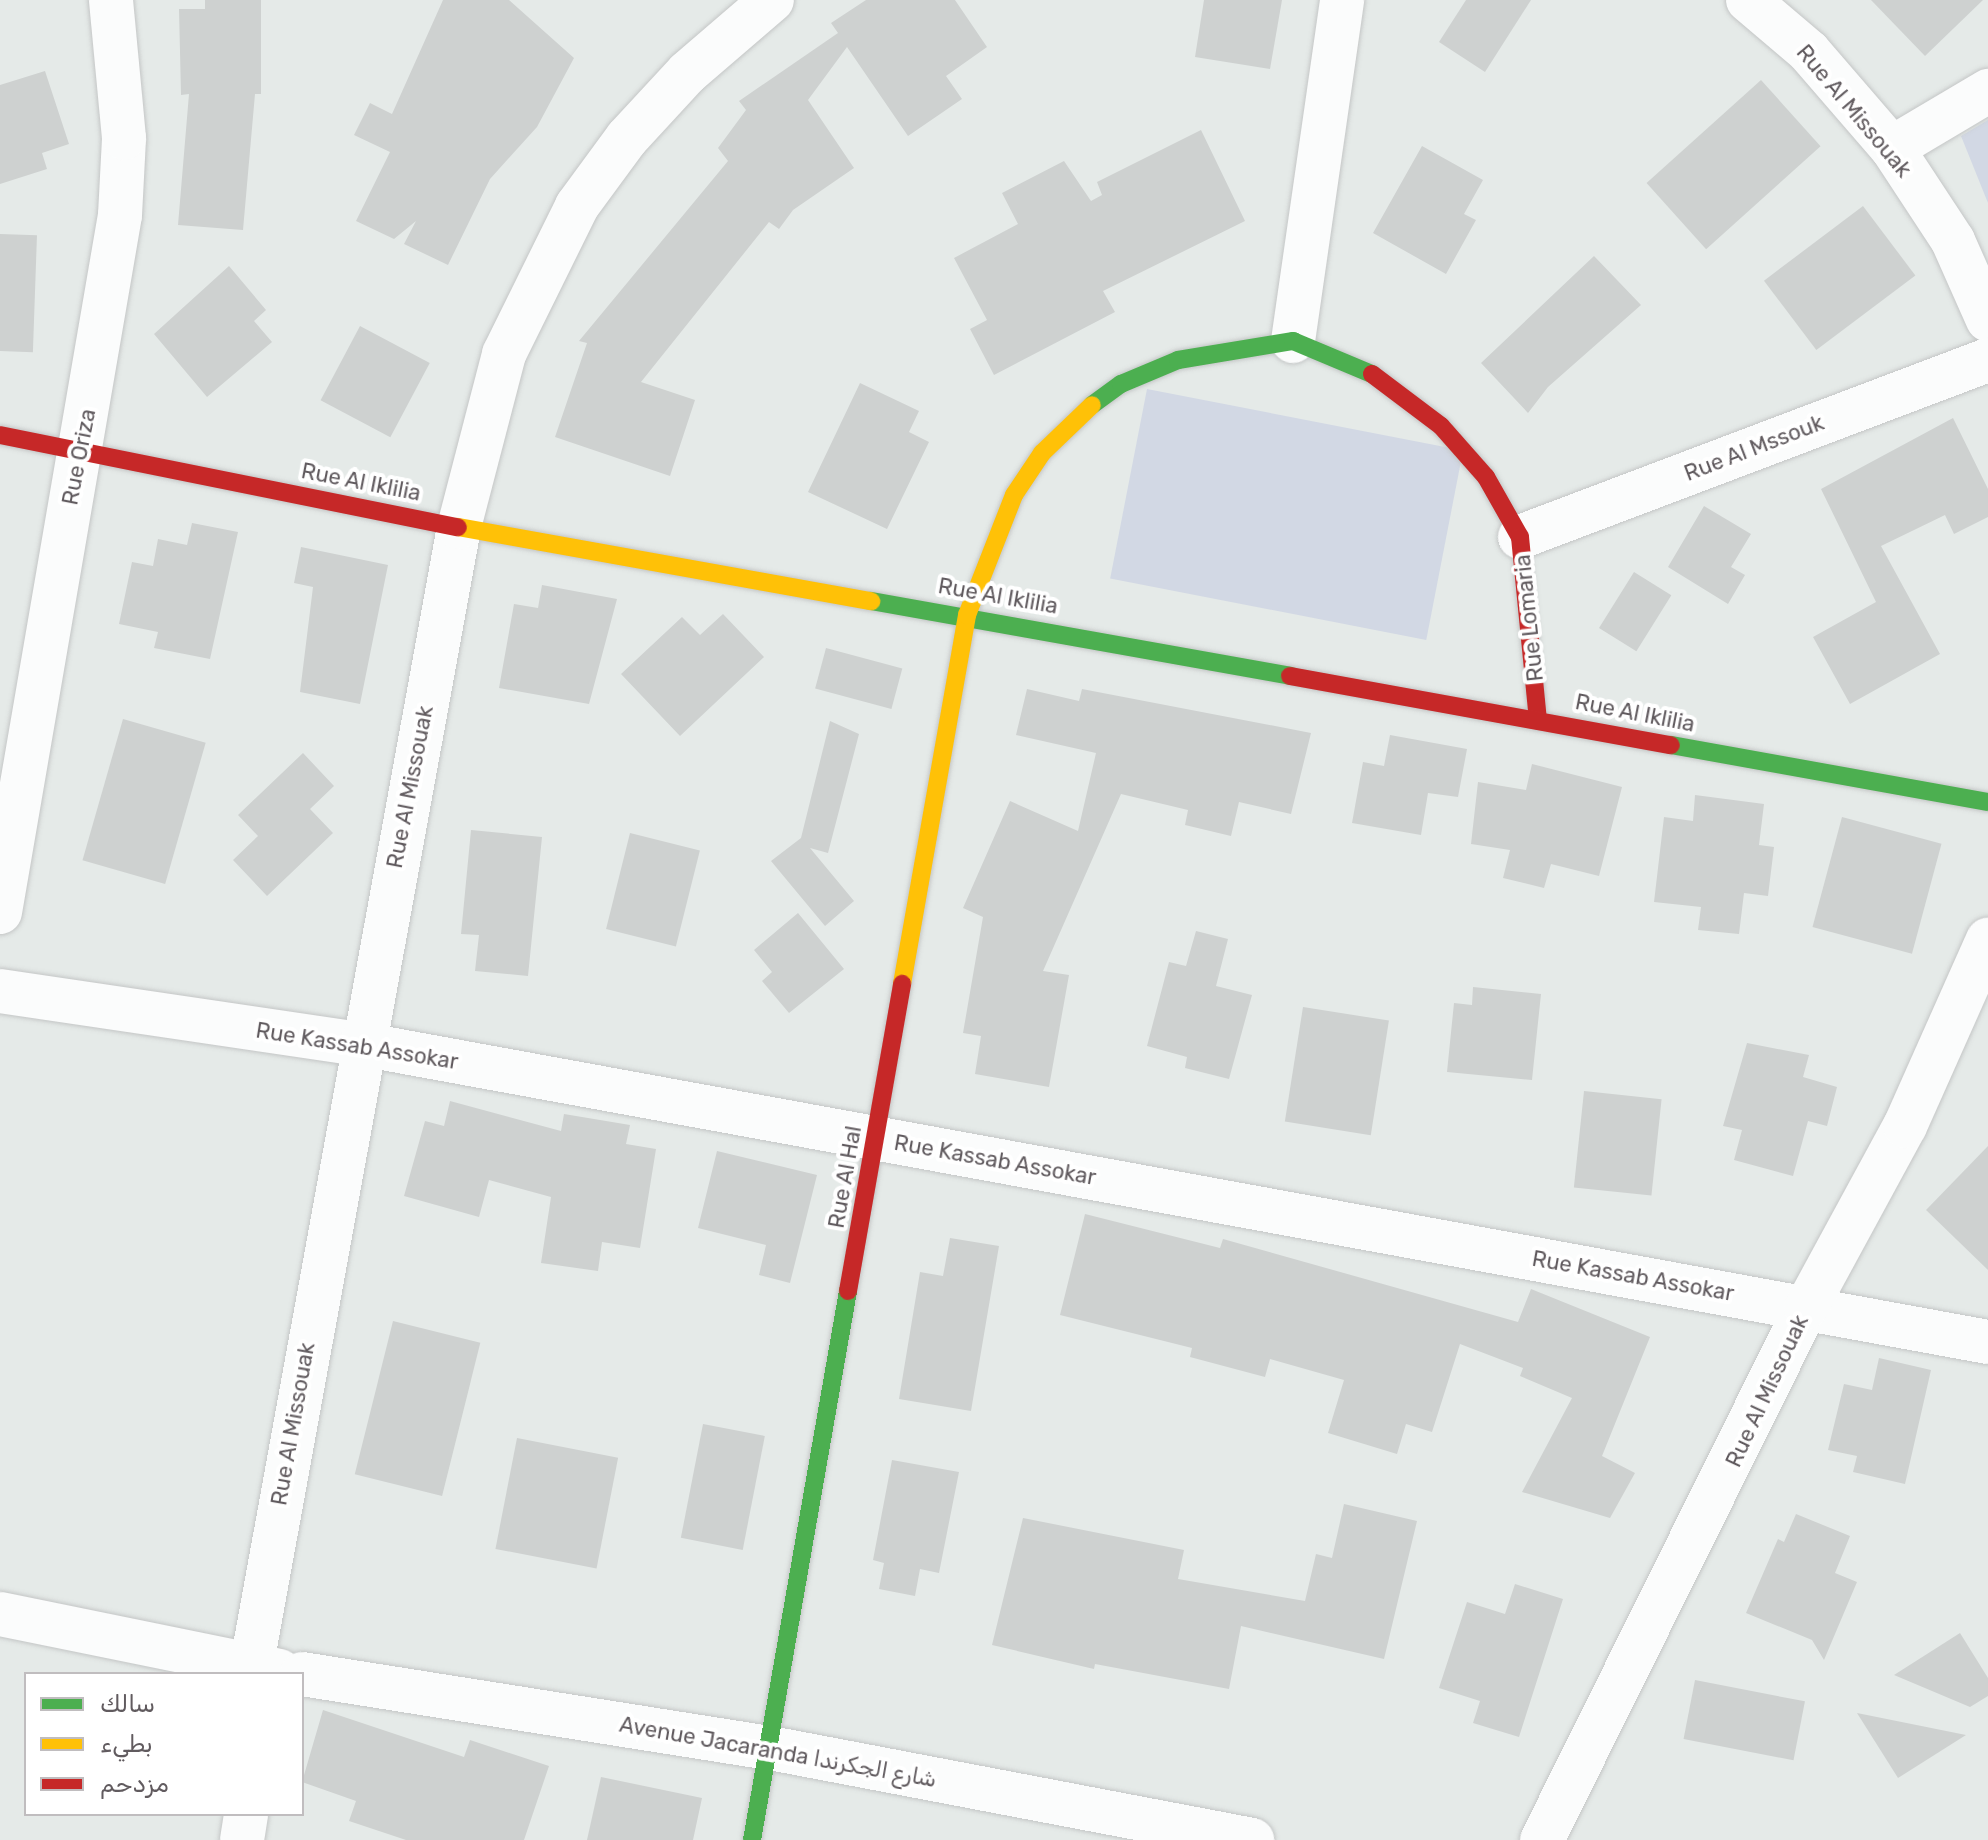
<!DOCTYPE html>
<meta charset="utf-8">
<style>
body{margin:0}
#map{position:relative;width:1988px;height:1840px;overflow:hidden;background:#e5eae8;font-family:Rubik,Cairo,sans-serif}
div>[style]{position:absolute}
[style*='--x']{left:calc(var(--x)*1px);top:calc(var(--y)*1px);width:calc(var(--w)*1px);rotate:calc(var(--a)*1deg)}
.green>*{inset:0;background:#d2d8e4;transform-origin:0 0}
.building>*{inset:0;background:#ced1d0;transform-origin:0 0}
.roads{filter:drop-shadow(0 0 2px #c4c6c6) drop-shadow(0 0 2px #c4c6c6)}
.street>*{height:44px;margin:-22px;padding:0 22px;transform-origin:22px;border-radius:22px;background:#fbfcfc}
.fast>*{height:18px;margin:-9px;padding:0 9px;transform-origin:9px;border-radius:9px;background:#4caf50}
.slow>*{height:18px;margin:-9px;padding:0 9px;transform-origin:9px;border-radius:9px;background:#ffc107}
.jam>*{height:18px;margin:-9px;padding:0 9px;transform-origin:9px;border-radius:9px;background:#c62828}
span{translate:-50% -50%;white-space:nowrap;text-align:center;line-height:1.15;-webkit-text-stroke:8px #fff;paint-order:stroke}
.street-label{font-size:22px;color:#615b5f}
.legend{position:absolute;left:24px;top:1672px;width:280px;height:144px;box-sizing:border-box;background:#fff;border:2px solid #c0bdbf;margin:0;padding:10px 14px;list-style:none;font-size:24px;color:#615b5f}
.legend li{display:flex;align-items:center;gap:16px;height:40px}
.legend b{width:40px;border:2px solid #c0bdbf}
</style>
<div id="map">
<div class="green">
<i style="clip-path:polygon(1988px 120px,1988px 203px,1961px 136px)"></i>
<i style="left:1147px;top:389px;width:322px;height:193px;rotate:11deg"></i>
</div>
<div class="building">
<i style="clip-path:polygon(205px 0,261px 0,261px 94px,255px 94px,243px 230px,178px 225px,189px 94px,181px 95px,179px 9px,205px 9px)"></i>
<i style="clip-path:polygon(443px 0,509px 0,574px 58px,537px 127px,490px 179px,448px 265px,404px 244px,416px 221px,394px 239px,356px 221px,390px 152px,354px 135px,370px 103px,392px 114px)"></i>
<i style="clip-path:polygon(866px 0,955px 0,987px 47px,946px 76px,962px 99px,908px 136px,847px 47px,808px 100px,854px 168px,793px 210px,779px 229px,769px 222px,641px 382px,695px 400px,670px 476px,555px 437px,587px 343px,579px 341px,728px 161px,718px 148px,746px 110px,739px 101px,838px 33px,831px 23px)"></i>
<i style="clip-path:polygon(1204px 0,1282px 0,1270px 69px,1195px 57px)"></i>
<i style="clip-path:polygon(1466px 0,1531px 0,1485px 72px,1439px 42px)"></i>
<i style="clip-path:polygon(1871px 0,1983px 0,1925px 56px)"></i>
<i style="clip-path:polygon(45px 71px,69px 144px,42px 153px,47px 169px,0 184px,0 85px)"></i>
<i style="left:1761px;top:80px;width:89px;height:154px;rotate:48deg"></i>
<i style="clip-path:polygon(1201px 130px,1245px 221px,1103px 291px,1115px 312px,994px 375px,970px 329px,987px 320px,954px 258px,1018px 224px,1002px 193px,1064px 161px,1091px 201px,1102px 195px,1097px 182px)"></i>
<i style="clip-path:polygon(1422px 146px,1483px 180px,1464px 214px,1476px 220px,1446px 274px,1373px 233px)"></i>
<i style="left:1863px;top:206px;width:87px;height:124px;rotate:53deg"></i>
<i style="left:0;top:234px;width:37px;height:117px;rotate:2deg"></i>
<i style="clip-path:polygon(1594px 256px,1641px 305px,1548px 387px,1528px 413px,1481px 363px)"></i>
<i style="clip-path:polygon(229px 266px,266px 310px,254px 321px,272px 342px,207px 397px,154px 334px)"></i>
<i style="left:360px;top:326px;width:79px;height:84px;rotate:28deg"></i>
<i style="clip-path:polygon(860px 383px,919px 411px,909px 432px,929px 442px,887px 529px,808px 492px)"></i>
<i style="clip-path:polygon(1953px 418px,1988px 489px,1988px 517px,1954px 534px,1945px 515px,1881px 546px,1940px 654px,1850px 704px,1813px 637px,1876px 602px,1821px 489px)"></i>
<i style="clip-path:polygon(1704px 506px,1751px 534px,1731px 567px,1745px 575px,1728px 604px,1668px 567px)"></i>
<i style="clip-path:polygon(192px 523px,238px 532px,210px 659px,154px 648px,158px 632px,119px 624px,132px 562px,153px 566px,158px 539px,187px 545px)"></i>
<i style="clip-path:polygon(301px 547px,388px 565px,360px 704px,300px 692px,313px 587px,294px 583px)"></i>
<i style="left:1634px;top:572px;width:44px;height:66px;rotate:32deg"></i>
<i style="clip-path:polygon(542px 585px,617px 599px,589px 704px,499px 688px,514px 604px,538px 608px)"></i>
<i style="clip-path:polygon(723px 614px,764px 657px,680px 736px,621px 674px,682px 617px,700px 635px)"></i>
<i style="left:826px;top:648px;width:79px;height:42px;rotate:15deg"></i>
<i style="clip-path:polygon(1027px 689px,1079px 701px,1082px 689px,1311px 733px,1291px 814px,1239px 802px,1231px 836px,1185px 825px,1188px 810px,1121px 794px,1043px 971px,1069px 975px,1049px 1087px,975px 1074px,981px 1036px,963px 1033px,983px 917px,963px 908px,1010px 801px,1078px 831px,1096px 753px,1016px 735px)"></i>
<i style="left:123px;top:719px;width:86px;height:147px;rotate:16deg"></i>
<i style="clip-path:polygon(830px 721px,859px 734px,828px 853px,810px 848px,854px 901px,825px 926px,771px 861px,801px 838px)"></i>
<i style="clip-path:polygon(1390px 735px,1467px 749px,1458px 797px,1428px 793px,1421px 835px,1352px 823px,1363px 762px,1384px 766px)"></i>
<i style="clip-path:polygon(303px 753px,334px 786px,310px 809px,333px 833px,267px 896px,233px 860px,258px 836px,238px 815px)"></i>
<i style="clip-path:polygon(1532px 764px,1622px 787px,1599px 876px,1551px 864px,1544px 888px,1503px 878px,1510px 850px,1471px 844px,1478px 782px,1526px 790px)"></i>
<i style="clip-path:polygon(1695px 795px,1764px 804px,1759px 845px,1774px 847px,1768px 896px,1744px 893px,1739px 934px,1698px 930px,1701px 907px,1654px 902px,1664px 817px,1693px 821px)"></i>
<i style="left:1842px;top:817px;width:103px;height:114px;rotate:15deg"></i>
<i style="clip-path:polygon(471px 830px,542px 837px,528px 976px,475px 971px,479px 935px,461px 934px)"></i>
<i style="left:630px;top:833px;width:72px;height:99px;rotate:14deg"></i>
<i style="clip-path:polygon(798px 913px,844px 969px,789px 1013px,762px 981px,772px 972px,754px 950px)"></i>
<i style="clip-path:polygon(1196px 931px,1228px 939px,1216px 986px,1252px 995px,1229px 1079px,1185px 1068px,1187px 1057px,1147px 1046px,1169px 962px,1186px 966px)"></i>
<i style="clip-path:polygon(1473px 987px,1541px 994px,1532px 1080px,1447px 1072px,1454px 1003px,1472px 1005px)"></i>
<i style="left:1303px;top:1007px;width:87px;height:116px;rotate:9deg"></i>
<i style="clip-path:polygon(1747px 1043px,1809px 1055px,1803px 1077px,1837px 1087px,1827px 1126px,1808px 1121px,1793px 1176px,1734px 1160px,1742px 1130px,1723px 1126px)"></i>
<i style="left:1584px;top:1091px;width:78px;height:97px;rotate:6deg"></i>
<i style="clip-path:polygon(450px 1101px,561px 1131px,564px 1114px,630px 1125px,626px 1144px,656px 1149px,640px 1248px,602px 1242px,598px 1271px,541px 1263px,551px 1197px,489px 1180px,479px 1217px,404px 1196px,425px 1121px,444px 1126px)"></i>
<i style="clip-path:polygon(1988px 1146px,1988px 1270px,1926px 1210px)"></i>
<i style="clip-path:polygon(717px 1151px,817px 1175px,790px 1283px,759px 1275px,766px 1245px,698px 1228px)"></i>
<i style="clip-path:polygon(1085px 1214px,1220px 1248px,1223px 1239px,1518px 1322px,1531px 1289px,1650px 1337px,1602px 1456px,1635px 1473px,1610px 1518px,1522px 1492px,1572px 1398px,1520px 1376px,1523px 1368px,1460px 1344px,1432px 1432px,1406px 1424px,1397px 1454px,1328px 1433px,1344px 1380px,1270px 1359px,1265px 1377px,1190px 1357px,1192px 1348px,1060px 1315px)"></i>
<i style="clip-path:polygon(950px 1238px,999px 1246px,971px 1411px,899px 1399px,920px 1272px,943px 1276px)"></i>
<i style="left:393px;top:1321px;width:90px;height:158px;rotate:14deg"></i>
<i style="clip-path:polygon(1879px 1358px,1931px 1370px,1905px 1484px,1853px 1472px,1857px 1456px,1828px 1450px,1844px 1384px,1872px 1390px)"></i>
<i style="left:703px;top:1424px;width:63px;height:116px;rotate:11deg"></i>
<i style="left:517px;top:1438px;width:103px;height:113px;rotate:11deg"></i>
<i style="clip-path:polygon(892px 1460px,959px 1472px,939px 1573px,920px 1569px,915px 1596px,879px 1589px,884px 1563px,873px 1560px)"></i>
<i style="clip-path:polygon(1344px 1504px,1417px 1521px,1384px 1659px,1241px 1626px,1229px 1689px,1095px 1664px,1094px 1669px,992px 1645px,1023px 1518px,1184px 1550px,1178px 1579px,1305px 1601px,1316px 1554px,1332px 1558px)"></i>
<i style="clip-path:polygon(1796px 1514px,1850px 1536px,1835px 1573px,1857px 1582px,1824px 1660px,1812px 1640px,1746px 1613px,1778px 1539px,1784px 1542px)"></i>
<i style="clip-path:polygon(1515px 1584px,1563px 1599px,1519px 1737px,1473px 1723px,1480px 1701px,1439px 1688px,1467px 1602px,1505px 1614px)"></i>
<i style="clip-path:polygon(1960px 1633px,1988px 1678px,1988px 1696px,1970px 1707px,1894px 1675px)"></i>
<i style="left:1695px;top:1680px;width:112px;height:60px;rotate:11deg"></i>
<i style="clip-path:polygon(323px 1710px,464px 1757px,470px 1740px,549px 1766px,524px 1840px,406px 1840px,349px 1821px,356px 1801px,302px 1782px)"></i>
<i style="clip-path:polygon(1857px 1713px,1966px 1735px,1898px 1778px)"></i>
<i style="clip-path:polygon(601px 1777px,702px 1798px,693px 1840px,587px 1840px)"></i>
</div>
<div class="roads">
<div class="street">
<i style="--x:1748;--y:0;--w:80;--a:40.4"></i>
<i style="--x:1809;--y:52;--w:127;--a:49.2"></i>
<i style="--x:1892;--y:148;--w:111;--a:56.7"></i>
<i style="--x:1953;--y:241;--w:86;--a:66.1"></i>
<i style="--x:1892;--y:148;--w:112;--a:-30.7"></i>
<i style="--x:1293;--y:341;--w:345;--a:-81.8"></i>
<i style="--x:1520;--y:537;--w:500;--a:-20.72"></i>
<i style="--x:0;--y:912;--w:707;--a:-80.23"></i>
<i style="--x:120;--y:215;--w:77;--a:-87"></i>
<i style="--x:124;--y:138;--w:139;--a:-95.4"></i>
<i style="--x:0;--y:991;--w:365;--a:8.4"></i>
<i style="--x:361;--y:1044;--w:1654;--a:10.38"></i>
<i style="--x:0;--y:1614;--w:285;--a:11.5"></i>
<i style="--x:250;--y:1674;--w:1166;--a:-79.67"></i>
<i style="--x:459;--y:527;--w:179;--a:-75.4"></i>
<i style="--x:504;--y:354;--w:165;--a:-63.7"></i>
<i style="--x:577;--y:206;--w:84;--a:-53.7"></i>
<i style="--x:627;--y:138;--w:88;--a:-47.3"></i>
<i style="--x:687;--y:73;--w:112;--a:-40.7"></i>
<i style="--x:302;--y:1674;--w:469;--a:9"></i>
<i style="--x:765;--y:1747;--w:496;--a:10.8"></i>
<i style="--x:242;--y:1840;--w:26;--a:-81"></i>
<i style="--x:1542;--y:1840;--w:594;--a:-63.61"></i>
<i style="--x:1806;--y:1308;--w:207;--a:-61.5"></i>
<i style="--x:1905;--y:1126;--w:204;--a:-66"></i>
</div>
<div class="fast">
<i style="--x:1092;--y:405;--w:36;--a:-36"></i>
<i style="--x:1121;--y:384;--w:62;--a:-22.8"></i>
<i style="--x:1178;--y:360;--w:117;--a:-9.4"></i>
<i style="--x:1293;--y:341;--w:86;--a:22.7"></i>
<i style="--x:871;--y:601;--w:426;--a:10.1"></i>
<i style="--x:1671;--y:745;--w:322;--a:10.2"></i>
<i style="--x:752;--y:1840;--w:557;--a:-80.08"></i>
</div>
<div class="slow">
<i style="--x:458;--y:527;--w:420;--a:10.2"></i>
<i style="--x:902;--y:984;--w:375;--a:-80"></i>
<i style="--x:967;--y:615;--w:129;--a:-68.6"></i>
<i style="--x:1014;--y:495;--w:50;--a:-56.3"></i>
<i style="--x:1042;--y:453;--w:69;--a:-43.8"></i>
</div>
<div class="jam">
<i style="--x:1372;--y:374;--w:86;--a:37"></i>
<i style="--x:1441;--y:426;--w:68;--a:48.6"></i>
<i style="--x:1486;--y:477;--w:69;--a:60.5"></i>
<i style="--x:1520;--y:537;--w:184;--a:84.4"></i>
<i style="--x:0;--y:435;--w:467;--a:11.4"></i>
<i style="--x:1290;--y:676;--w:387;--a:10.3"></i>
<i style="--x:848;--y:1291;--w:312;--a:-80"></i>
</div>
</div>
<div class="street-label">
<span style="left:1854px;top:111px;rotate:50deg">Rue Al Missouak</span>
<span style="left:1754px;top:448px;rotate:-21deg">Rue Al Mssouk</span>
<span style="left:79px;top:457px;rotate:-79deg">Rue Oriza</span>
<span style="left:361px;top:482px;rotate:11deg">Rue Al Iklilia</span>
<span style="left:998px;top:596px;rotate:10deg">Rue Al Iklilia</span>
<span style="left:1529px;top:618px;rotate:-96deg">Rue Lomaria</span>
<span style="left:1635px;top:713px;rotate:11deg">Rue Al Iklilia</span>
<span style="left:410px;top:787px;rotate:-79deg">Rue Al Missouak</span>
<span style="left:357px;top:1046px;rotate:9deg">Rue Kassab Assokar</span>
<span style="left:995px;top:1160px;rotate:10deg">Rue Kassab Assokar</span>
<span style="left:845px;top:1177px;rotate:-80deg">Rue Al Hal</span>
<span style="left:1633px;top:1276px;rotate:10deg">Rue Kassab Assokar</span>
<span style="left:1767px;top:1391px;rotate:-65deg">Rue Al Missouak</span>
<span style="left:293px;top:1424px;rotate:-80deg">Rue Al Missouak</span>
<span style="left:778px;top:1752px;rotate:10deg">Avenue Jacaranda شارع الجكرندا</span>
</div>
<ul class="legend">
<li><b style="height:10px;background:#4caf50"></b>سالك</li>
<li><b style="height:10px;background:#ffc107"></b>بطيء</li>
<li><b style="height:10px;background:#c62828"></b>مزدحم</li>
</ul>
</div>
